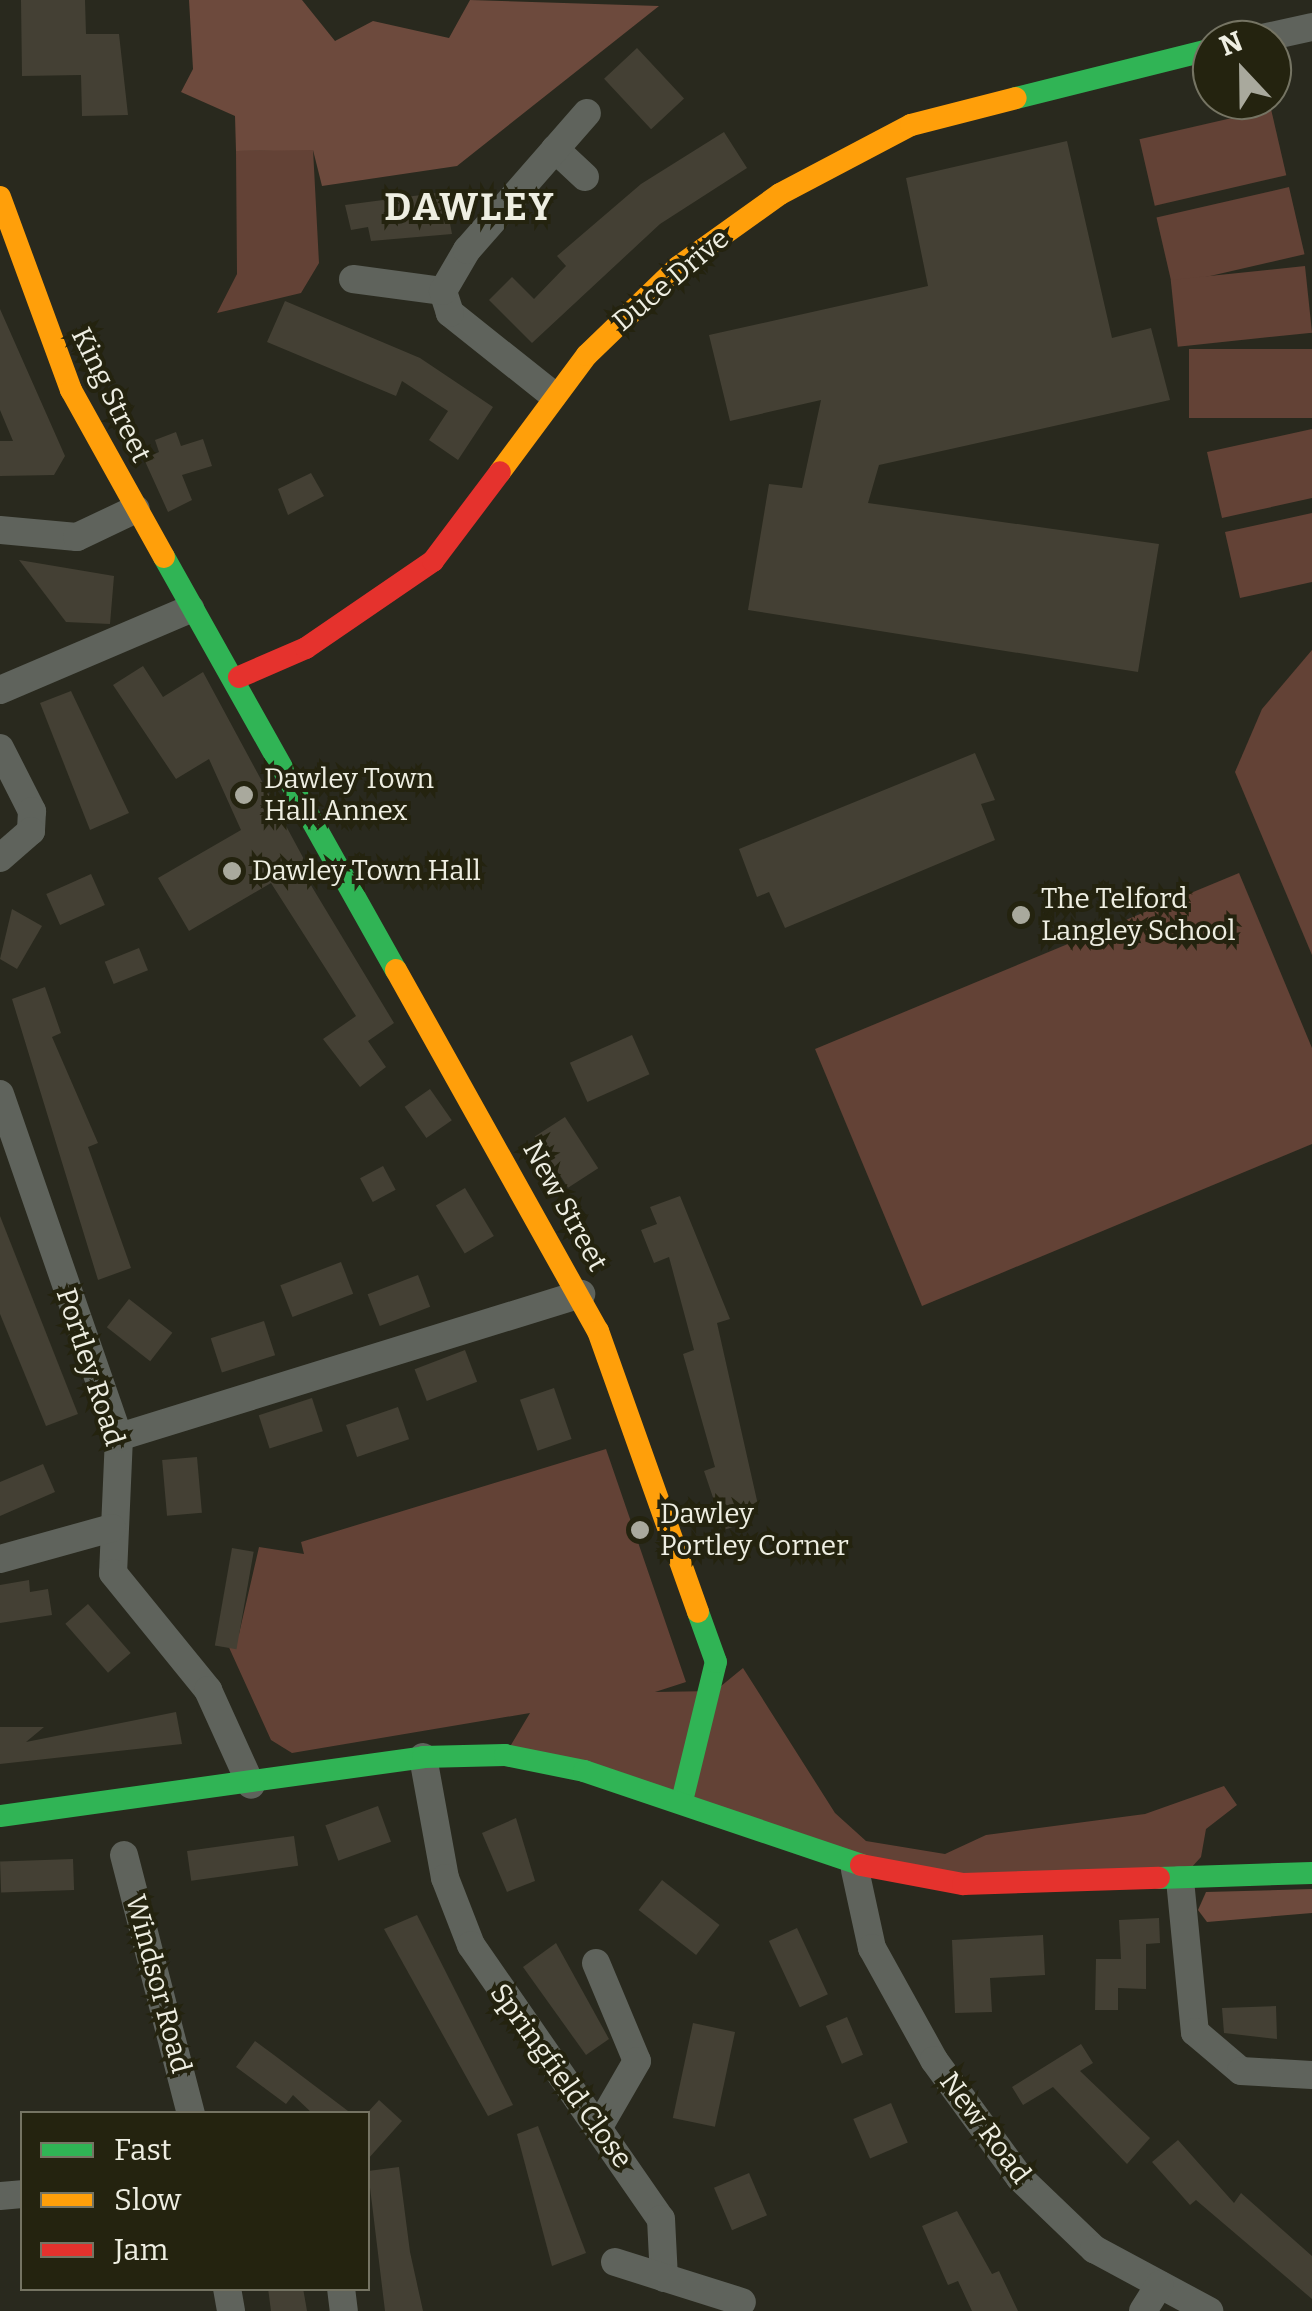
<!DOCTYPE html>
<style>
body{margin:0}
#map{position:relative;width:1312px;height:2311px;overflow:hidden;background:#29291e;font-family:Bitter,serif}
div>[style]{position:absolute}
[style*='--x']{left:calc(var(--x)*1px);top:calc(var(--y)*1px);width:calc(var(--w)*1px);rotate:calc(var(--a)*1deg)}
.green>*{inset:0;background:#634236;transform-origin:0 0}
.forest>*{inset:0;background:#6d4a3d}
.building>*{inset:0;background:#444034;transform-origin:0 0}
.street>*{height:28px;margin:-14px;padding:0 14px;transform-origin:14px;border-radius:14px;background:#5f635c}
.fast>*{height:22px;margin:-11px;padding:0 11px;transform-origin:11px;border-radius:11px;background:#30b455}
.slow>*{height:22px;margin:-11px;padding:0 11px;transform-origin:11px;border-radius:11px;background:#ff9f0a}
.jam>*{height:22px;margin:-11px;padding:0 11px;transform-origin:11px;border-radius:11px;background:#e5322d}
.dots>*{width:28px;height:28px;translate:-50% -50%;box-sizing:border-box;border:5px solid #24230f;border-radius:50%}
span{translate:-50% -50%;white-space:nowrap;text-align:center;line-height:1.15;-webkit-text-stroke:8px #24230f;paint-order:stroke}
.street-label{font-size:28px;color:#eeeee2}
.poi-label{font-size:28px;color:#eeeee2}
.left{translate:0 -50%;text-align:left}
.district-label{font-size:38px;color:#eeeee2;font-weight:700;letter-spacing:2.5px}
.legend{position:absolute;left:20px;top:2111px;width:350px;height:180px;box-sizing:border-box;background:#24230f;border:2px solid #757463;margin:0;padding:12px 18px;list-style:none;font-size:30px;color:#eeeee2}
.legend li{display:flex;align-items:center;gap:20px;height:50px}
.legend b{width:50px;border:2px solid #757463}
.north{position:absolute;left:1192px;top:20px;width:100px;height:100px;box-sizing:border-box;background:#24230f;border:2px solid #757463;border-radius:50%;rotate:338deg;font-size:28px;font-weight:700;line-height:40px;text-align:center;color:#eeeee2}
.north::after{content:'';display:block;margin:auto;width:35px;height:45px;background:#a9a99d;clip-path:polygon(50% 0,100% 100%,50% 72%,0 100%)}
</style>
<div id="map">
<div class="green">
<i style="left:1271px;top:109px;width:68px;height:135px;rotate:77deg"></i>
<i style="clip-path:polygon(313px 149px,319px 263px,301px 293px,217px 313px,237px 274px,236px 151px)"></i>
<i style="left:1289px;top:187px;width:69px;height:136px;rotate:77deg"></i>
<i style="left:1305px;top:266px;width:67px;height:135px;rotate:84deg"></i>
<i style="left:1312px;top:349px;width:69px;height:123px;rotate:90deg"></i>
<i style="clip-path:polygon(1312px 429px,1312px 498px,1222px 518px,1207px 452px)"></i>
<i style="clip-path:polygon(1312px 513px,1312px 582px,1240px 598px,1225px 532px)"></i>
<i style="clip-path:polygon(1312px 650px,1312px 955px,1235px 772px,1262px 709px)"></i>
<i style="clip-path:polygon(1239px 873px,1312px 1048px,1312px 1144px,922px 1306px,815px 1049px)"></i>
<i style="clip-path:polygon(606px 1449px,686px 1682px,655px 1692px,715px 1691px,743px 1668px,835px 1813px,866px 1841px,945px 1854px,986px 1835px,1145px 1814px,1224px 1786px,1237px 1805px,1206px 1829px,1201px 1857px,1180px 1880px,963px 1884px,505px 1755px,530px 1713px,292px 1753px,271px 1740px,222px 1632px,239px 1634px,259px 1547px,304px 1554px,301px 1542px)"></i>
</div>
<div class="forest">
<i style="clip-path:polygon(189px 0,302px 0,335px 41px,373px 21px,449px 38px,470px 0,659px 6px,457px 166px,322px 186px,313px 150px,236px 151px,235px 116px,181px 92px,193px 69px)"></i>
<i style="clip-path:polygon(1312px 1889px,1312px 1913px,1207px 1922px,1198px 1910px,1206px 1892px)"></i>
</div>
<div class="building">
<i style="clip-path:polygon(21px 0,85px 0,86px 34px,119px 34px,128px 115px,82px 116px,81px 75px,22px 76px)"></i>
<i style="left:637px;top:48px;width:69px;height:45px;rotate:47deg"></i>
<i style="clip-path:polygon(724px 132px,747px 168px,660px 224px,532px 343px,489px 300px,512px 277px,534px 299px,566px 266px,557px 256px,641px 184px)"></i>
<i style="clip-path:polygon(1067px 141px,1112px 338px,1151px 328px,1170px 400px,879px 465px,868px 503px,1159px 544px,1138px 672px,748px 610px,769px 484px,802px 488px,821px 400px,730px 421px,709px 335px,928px 286px,906px 178px)"></i>
<i style="clip-path:polygon(459px 190px,464px 214px,449px 218px,452px 234px,371px 241px,368px 227px,351px 230px,345px 205px)"></i>
<i style="clip-path:polygon(285px 301px,420px 358px,493px 407px,458px 460px,429px 440px,448px 411px,402px 381px,396px 396px,267px 342px)"></i>
<i style="clip-path:polygon(0 309px,65px 456px,54px 475px,0 476px,0 441px,13px 441px,0 410px)"></i>
<i style="clip-path:polygon(176px 432px,181px 446px,203px 439px,212px 466px,182px 475px,192px 500px,168px 512px,144px 459px,159px 452px,155px 440px)"></i>
<i style="clip-path:polygon(311px 473px,324px 496px,288px 515px,278px 489px)"></i>
<i style="clip-path:polygon(19px 560px,114px 576px,110px 624px,66px 622px)"></i>
<i style="clip-path:polygon(143px 666px,163px 697px,203px 672px,306px 863px,300px 867px,394px 1023px,368px 1041px,386px 1067px,360px 1087px,323px 1039px,356px 1016px,271px 883px,189px 931px,158px 878px,241px 830px,209px 759px,176px 779px,113px 685px)"></i>
<i style="clip-path:polygon(71px 691px,129px 813px,90px 830px,40px 703px)"></i>
<i style="clip-path:polygon(975px 753px,995px 800px,981px 804px,995px 840px,785px 928px,769px 892px,757px 897px,739px 849px)"></i>
<i style="left:91px;top:874px;width:34px;height:49px;rotate:66deg"></i>
<i style="clip-path:polygon(12px 909px,42px 926px,17px 969px,0 959px)"></i>
<i style="left:139px;top:948px;width:24px;height:37px;rotate:68deg"></i>
<i style="clip-path:polygon(45px 987px,61px 1033px,52px 1037px,98px 1143px,88px 1147px,131px 1268px,98px 1280px,12px 999px)"></i>
<i style="left:632px;top:1035px;width:43px;height:68px;rotate:66deg"></i>
<i style="left:430px;top:1089px;width:38px;height:31px;rotate:55deg"></i>
<i style="left:565px;top:1117px;width:61px;height:36px;rotate:57deg"></i>
<i style="left:383px;top:1166px;width:27px;height:26px;rotate:62deg"></i>
<i style="left:465px;top:1188px;width:56px;height:34px;rotate:59deg"></i>
<i style="clip-path:polygon(680px 1196px,730px 1319px,717px 1323px,758px 1505px,746px 1509px,750px 1521px,724px 1530px,704px 1471px,715px 1467px,683px 1354px,694px 1350px,669px 1257px,654px 1263px,641px 1230px,657px 1224px,650px 1207px)"></i>
<i style="clip-path:polygon(0 1216px,78px 1414px,46px 1426px,0 1314px)"></i>
<i style="left:341px;top:1262px;width:34px;height:65px;rotate:69deg"></i>
<i style="left:418px;top:1275px;width:34px;height:54px;rotate:69deg"></i>
<i style="left:129px;top:1299px;width:55px;height:36px;rotate:38deg"></i>
<i style="left:264px;top:1321px;width:36px;height:56px;rotate:72deg"></i>
<i style="left:465px;top:1350px;width:34px;height:54px;rotate:69deg"></i>
<i style="left:554px;top:1388px;width:54px;height:36px;rotate:71deg"></i>
<i style="left:312px;top:1398px;width:35px;height:56px;rotate:72deg"></i>
<i style="left:398px;top:1407px;width:34px;height:55px;rotate:71deg"></i>
<i style="left:197px;top:1457px;width:56px;height:35px;rotate:85deg"></i>
<i style="clip-path:polygon(43px 1464px,55px 1492px,0 1516px,0 1482px)"></i>
<i style="left:232px;top:1548px;width:22px;height:99px;rotate:10deg"></i>
<i style="clip-path:polygon(29px 1580px,30px 1592px,48px 1589px,52px 1615px,0 1623px,0 1585px)"></i>
<i style="left:88px;top:1604px;width:65px;height:30px;rotate:49deg"></i>
<i style="clip-path:polygon(176px 1712px,182px 1744px,0 1764px,0 1727px,44px 1727px,26px 1742px)"></i>
<i style="left:378px;top:1806px;width:38px;height:56px;rotate:70deg"></i>
<i style="clip-path:polygon(516px 1818px,535px 1881px,507px 1892px,482px 1833px)"></i>
<i style="left:294px;top:1836px;width:30px;height:108px;rotate:82deg"></i>
<i style="left:73px;top:1859px;width:31px;height:73px;rotate:88deg"></i>
<i style="left:662px;top:1880px;width:73px;height:38px;rotate:38deg"></i>
<i style="clip-path:polygon(417px 1915px,513px 2105px,488px 2116px,384px 1929px)"></i>
<i style="clip-path:polygon(1159px 1918px,1160px 1943px,1146px 1944px,1146px 1989px,1118px 1988px,1118px 2010px,1095px 2010px,1096px 1959px,1121px 1959px,1119px 1920px)"></i>
<i style="left:797px;top:1928px;width:73px;height:31px;rotate:65deg"></i>
<i style="clip-path:polygon(1043px 1935px,1045px 1975px,990px 1978px,992px 2012px,955px 2013px,952px 1940px)"></i>
<i style="clip-path:polygon(556px 1943px,609px 2039px,586px 2055px,523px 1967px)"></i>
<i style="clip-path:polygon(1276px 2006px,1277px 2039px,1224px 2033px,1222px 2008px)"></i>
<i style="left:847px;top:2017px;width:41px;height:23px;rotate:67deg"></i>
<i style="left:693px;top:2023px;width:43px;height:97px;rotate:12deg"></i>
<i style="clip-path:polygon(255px 2041px,274px 2055px,352px 2114px,313px 2114px,293px 2095px,286px 2104px,236px 2067px)"></i>
<i style="clip-path:polygon(1081px 2044px,1093px 2063px,1080px 2071px,1150px 2138px,1127px 2164px,1053px 2087px,1023px 2105px,1012px 2087px)"></i>
<i style="clip-path:polygon(379px 2100px,402px 2121px,368px 2159px,368px 2112px)"></i>
<i style="left:891px;top:2103px;width:43px;height:41px;rotate:67deg"></i>
<i style="clip-path:polygon(538px 2126px,586px 2253px,552px 2266px,517px 2134px)"></i>
<i style="clip-path:polygon(1178px 2140px,1234px 2203px,1241px 2193px,1312px 2256px,1312px 2299px,1196px 2200px,1190px 2205px,1152px 2162px)"></i>
<i style="clip-path:polygon(399px 2167px,410px 2252px,423px 2311px,385px 2311px,368px 2171px)"></i>
<i style="left:749px;top:2173px;width:46px;height:38px;rotate:67deg"></i>
<i style="clip-path:polygon(957px 2211px,992px 2274px,999px 2271px,1018px 2311px,972px 2311px,958px 2281px,948px 2285px,922px 2226px)"></i>
<i style="clip-path:polygon(268px 2288px,303px 2288px,307px 2311px,271px 2311px)"></i>
</div>
<div class="street">
<i style="--x:1253;--y:40;--w:60;--a:-12.4"></i>
<i style="--x:555;--y:149;--w:41;--a:43"></i>
<i style="--x:353;--y:279;--w:91;--a:7.6"></i>
<i style="--x:553;--y:395;--w:132;--a:-141.5"></i>
<i style="--x:450;--y:313;--w:23;--a:-108"></i>
<i style="--x:443;--y:291;--w:48;--a:-59.7"></i>
<i style="--x:467;--y:250;--w:182;--a:-48.8"></i>
<i style="--x:0;--y:530;--w:77;--a:5.2"></i>
<i style="--x:77;--y:537;--w:65;--a:-25.4"></i>
<i style="--x:0;--y:690;--w:207;--a:-23.1"></i>
<i style="--x:0;--y:748;--w:71;--a:63.1"></i>
<i style="--x:32;--y:811;--w:20;--a:93"></i>
<i style="--x:31;--y:831;--w:41;--a:138.9"></i>
<i style="--x:0;--y:1094;--w:363;--a:70.9"></i>
<i style="--x:119;--y:1437;--w:136;--a:92.5"></i>
<i style="--x:113;--y:1573;--w:151;--a:50.9"></i>
<i style="--x:208;--y:1690;--w:104;--a:65.6"></i>
<i style="--x:119;--y:1437;--w:484;--a:-17.2"></i>
<i style="--x:0;--y:1559;--w:116;--a:-15.5"></i>
<i style="--x:423;--y:1757;--w:123;--a:79.7"></i>
<i style="--x:445;--y:1878;--w:72;--a:68.8"></i>
<i style="--x:471;--y:1945;--w:333;--a:55.3"></i>
<i style="--x:661;--y:2219;--w:59;--a:87.1"></i>
<i style="--x:124;--y:1855;--w:268;--a:75.5"></i>
<i style="--x:855;--y:1870;--w:80;--a:77.7"></i>
<i style="--x:872;--y:1948;--w:128;--a:61"></i>
<i style="--x:934;--y:2060;--w:146;--a:53.9"></i>
<i style="--x:1020;--y:2178;--w:103;--a:43.8"></i>
<i style="--x:1094;--y:2249;--w:131;--a:28.3"></i>
<i style="--x:1180;--y:1880;--w:153;--a:84.4"></i>
<i style="--x:1195;--y:2032;--w:60;--a:40.3"></i>
<i style="--x:1241;--y:2071;--w:71;--a:3.2"></i>
<i style="--x:596;--y:1963;--w:106;--a:67.3"></i>
<i style="--x:637;--y:2061;--w:74;--a:120"></i>
<i style="--x:0;--y:2196;--w:22;--a:-5"></i>
<i style="--x:615;--y:2262;--w:133;--a:17.5"></i>
<i style="--x:227;--y:2288;--w:23;--a:80"></i>
<i style="--x:341;--y:2288;--w:23;--a:83"></i>
<i style="--x:1143;--y:2311;--w:31;--a:-58"></i>
</div>
<div class="fast">
<i style="--x:1016;--y:98;--w:202;--a:-14"></i>
<i style="--x:164;--y:557;--w:474;--a:60.7"></i>
<i style="--x:682;--y:1801;--w:143;--a:-76.3"></i>
<i style="--x:716;--y:1662;--w:53;--a:-109.8"></i>
<i style="--x:0;--y:1816;--w:427;--a:-7.9"></i>
<i style="--x:423;--y:1757;--w:82;--a:-1.4"></i>
<i style="--x:505;--y:1755;--w:81;--a:11.4"></i>
<i style="--x:584;--y:1771;--w:293;--a:18.7"></i>
<i style="--x:1159;--y:1878;--w:153;--a:-1.9"></i>
</div>
<div class="slow">
<i style="--x:0;--y:197;--w:206;--a:69.8"></i>
<i style="--x:71;--y:390;--w:191;--a:60.9"></i>
<i style="--x:500;--y:472;--w:146;--a:-53.4"></i>
<i style="--x:587;--y:355;--w:127;--a:-44"></i>
<i style="--x:678;--y:267;--w:125;--a:-35.6"></i>
<i style="--x:780;--y:194;--w:148;--a:-27.8"></i>
<i style="--x:911;--y:125;--w:108;--a:-14.4"></i>
<i style="--x:396;--y:970;--w:414;--a:60.8"></i>
<i style="--x:598;--y:1331;--w:298;--a:70.4"></i>
</div>
<div class="jam">
<i style="--x:239;--y:677;--w:73;--a:-23.4"></i>
<i style="--x:306;--y:648;--w:154;--a:-34.4"></i>
<i style="--x:433;--y:561;--w:111;--a:-53"></i>
<i style="--x:861;--y:1865;--w:104;--a:10.6"></i>
<i style="--x:963;--y:1884;--w:196;--a:-1.8"></i>
</div>
<div class="dots">
<i style="left:244px;top:795px;background:#a9a99d"></i>
<i style="left:232px;top:871px;background:#a9a99d"></i>
<i style="left:1021px;top:915px;background:#a9a99d"></i>
<i style="left:640px;top:1530px;background:#a9a99d"></i>
</div>
<div class="street-label">
<span style="left:671px;top:280px;rotate:-40deg">Duce Drive</span>
<span style="left:111px;top:395px;rotate:64deg">King Street</span>
<span style="left:565px;top:1206px;rotate:61deg">New Street</span>
<span style="left:90px;top:1367px;rotate:72deg">Portley Road</span>
<span style="left:158px;top:1984px;rotate:75deg">Windsor Road</span>
<span style="left:561px;top:2076px;rotate:54deg">Springfield Close</span>
<span style="left:985px;top:2128px;rotate:53deg">New Road</span>
</div>
<div class="poi-label">
<span class="left" style="left:264px;top:795px">Dawley Town<br>Hall Annex</span>
<span class="left" style="left:252px;top:871px">Dawley Town Hall</span>
<span class="left" style="left:1041px;top:915px">The Telford<br>Langley School</span>
<span class="left" style="left:660px;top:1530px">Dawley<br>Portley Corner</span>
</div>
<div class="district-label">
<span style="left:470px;top:208px">DAWLEY</span>
</div>
<ul class="legend">
<li><b style="height:12px;background:#30b455"></b>Fast</li>
<li><b style="height:12px;background:#ff9f0a"></b>Slow</li>
<li><b style="height:12px;background:#e5322d"></b>Jam</li>
</ul>
<div class="north">N</div>
</div>
